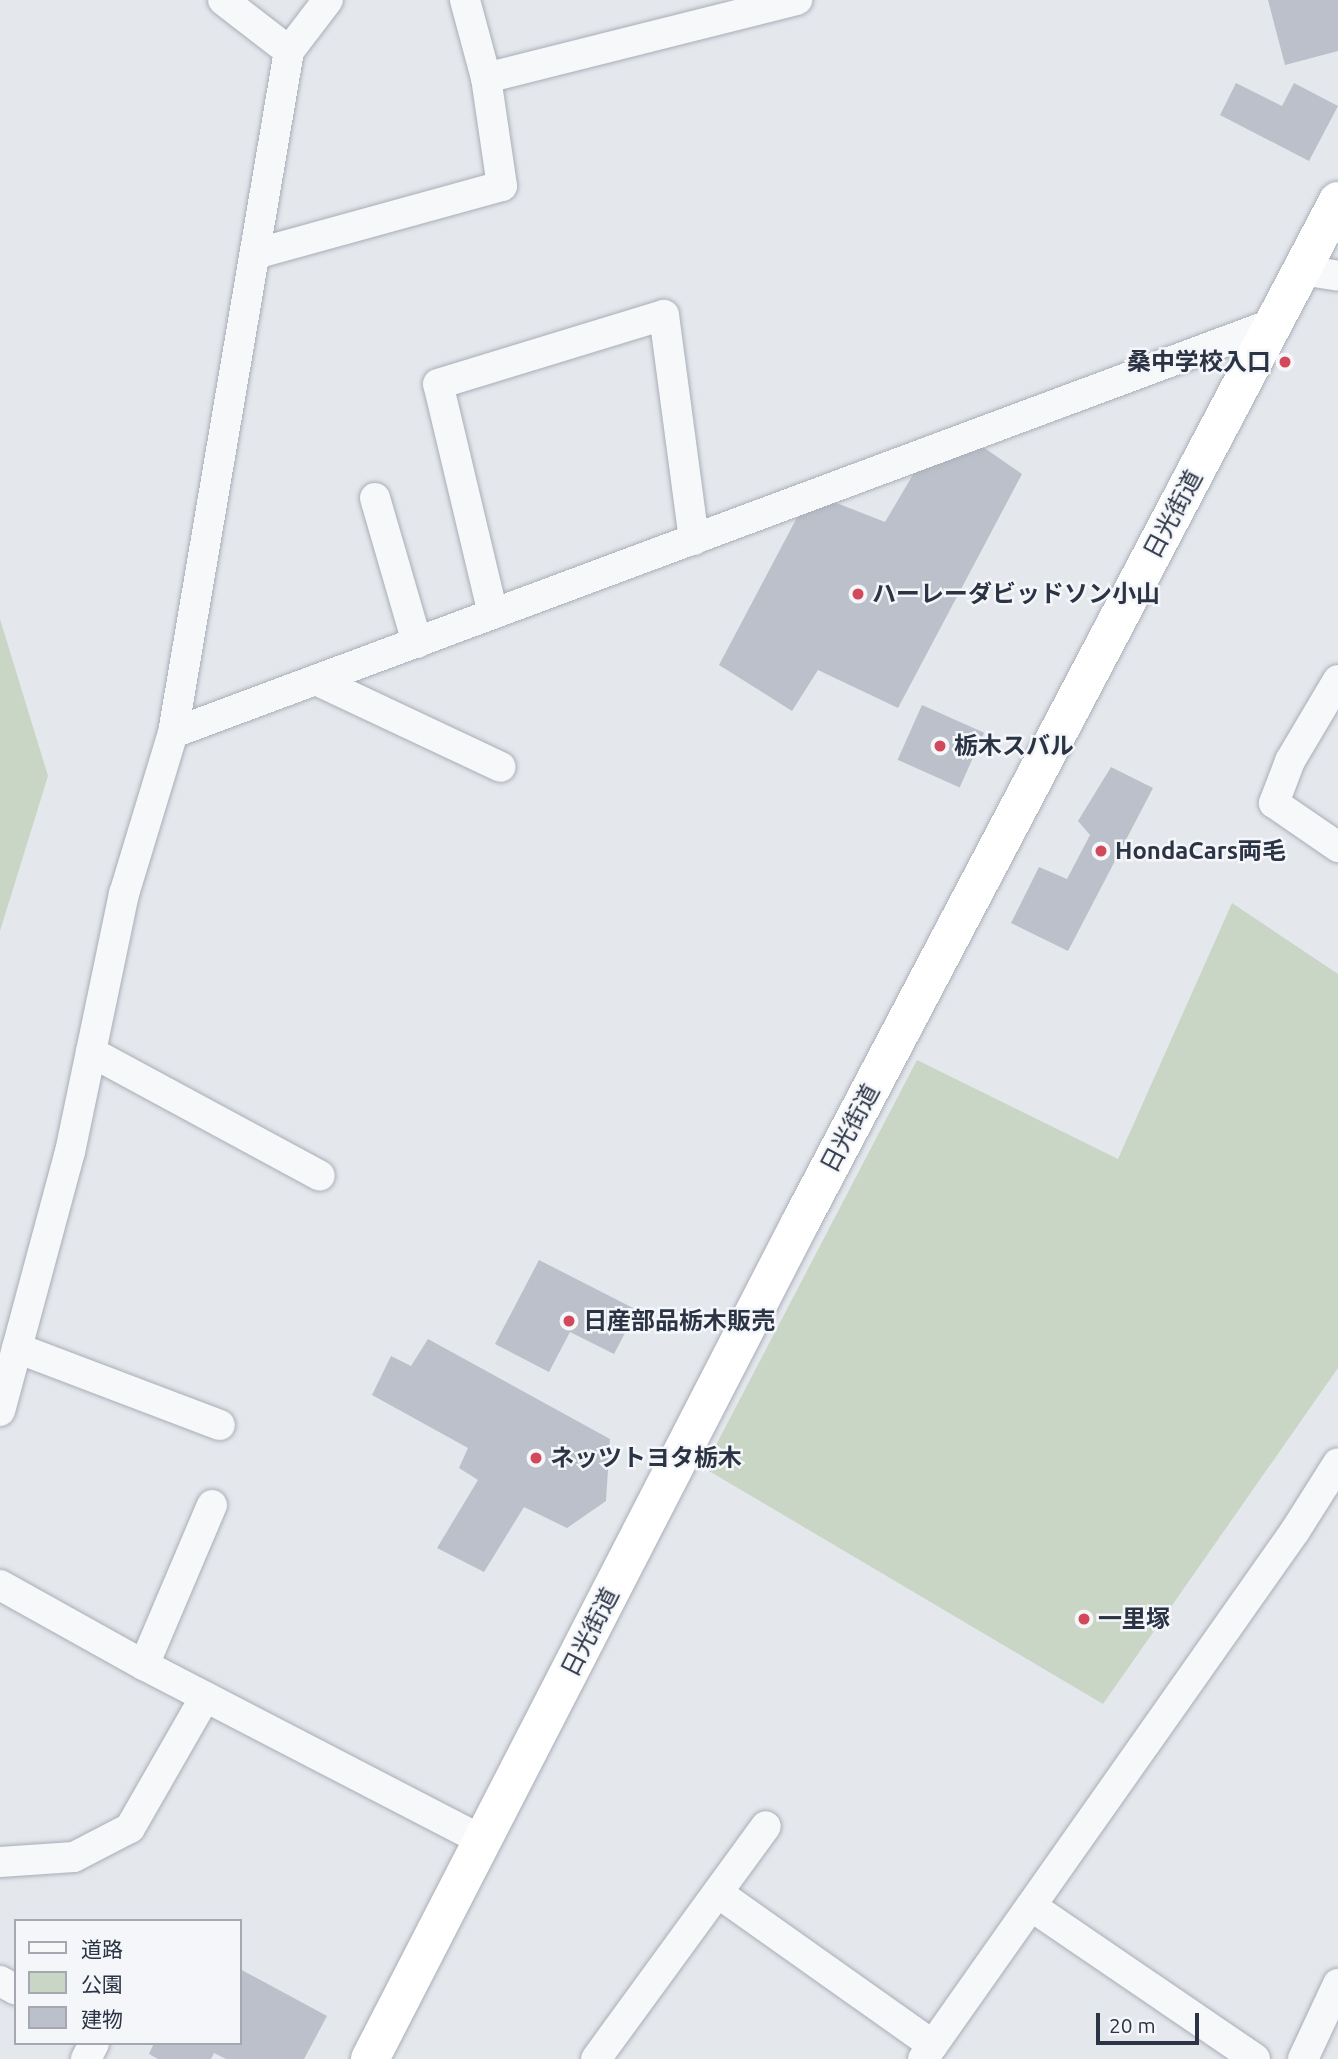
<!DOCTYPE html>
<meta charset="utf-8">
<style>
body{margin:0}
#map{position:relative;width:1338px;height:2059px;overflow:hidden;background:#e4e7ec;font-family:Ubuntu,"Noto Sans JP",sans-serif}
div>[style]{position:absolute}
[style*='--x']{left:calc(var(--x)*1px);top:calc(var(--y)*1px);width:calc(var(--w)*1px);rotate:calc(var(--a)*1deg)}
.green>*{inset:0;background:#c9d6c5}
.building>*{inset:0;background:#bbc0ca;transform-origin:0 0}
.roads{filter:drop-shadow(0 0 2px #a9aeb7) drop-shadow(0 0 2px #a9aeb7)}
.street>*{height:30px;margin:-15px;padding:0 15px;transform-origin:15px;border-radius:15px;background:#f7f8fa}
.highway>*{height:38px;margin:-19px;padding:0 19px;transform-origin:19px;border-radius:19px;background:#fff}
.dots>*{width:19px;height:19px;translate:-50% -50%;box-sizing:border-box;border:4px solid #f4f6f9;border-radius:50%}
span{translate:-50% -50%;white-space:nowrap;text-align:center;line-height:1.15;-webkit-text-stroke:5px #f4f6f9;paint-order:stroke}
.poi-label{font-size:24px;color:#2b3445;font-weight:700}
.right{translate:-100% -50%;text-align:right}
.left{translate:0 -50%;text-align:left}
.street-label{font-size:24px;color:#2b3445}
.legend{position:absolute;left:14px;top:1919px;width:228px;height:126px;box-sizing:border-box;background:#f4f6f9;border:2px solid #a4a8b1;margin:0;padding:9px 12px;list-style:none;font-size:21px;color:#2b3445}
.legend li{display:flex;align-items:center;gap:14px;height:35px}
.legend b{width:35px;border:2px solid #a4a8b1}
.scale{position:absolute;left:1096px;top:2013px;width:103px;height:32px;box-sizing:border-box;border:4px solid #2b3445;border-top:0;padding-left:9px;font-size:21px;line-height:24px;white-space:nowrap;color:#2b3445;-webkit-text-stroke:5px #f4f6f9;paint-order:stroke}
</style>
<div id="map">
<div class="green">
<i style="clip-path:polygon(0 619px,48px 776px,0 931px)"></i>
<i style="clip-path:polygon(1232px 903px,1338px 974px,1338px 1368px,1103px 1704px,704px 1468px,917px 1060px,1118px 1159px)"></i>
</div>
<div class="building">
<i style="clip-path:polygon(1268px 0,1338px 0,1338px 51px,1285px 65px)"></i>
<i style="clip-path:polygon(1236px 83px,1282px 106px,1294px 83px,1338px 106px,1309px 161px,1220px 115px)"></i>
<i style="clip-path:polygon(983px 447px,1022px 474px,898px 708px,818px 670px,792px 711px,719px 665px,802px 508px,829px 500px,885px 522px,917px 468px)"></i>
<i style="left:922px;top:705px;width:68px;height:60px;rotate:24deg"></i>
<i style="clip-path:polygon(1111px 767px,1153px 788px,1068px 951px,1011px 923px,1039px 867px,1067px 879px,1090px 835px,1078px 821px)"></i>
<i style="clip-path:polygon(539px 1260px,637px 1310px,614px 1354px,570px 1332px,549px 1372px,495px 1344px)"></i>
<i style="clip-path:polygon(428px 1339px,610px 1439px,606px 1501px,567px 1528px,524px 1507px,484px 1572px,437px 1548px,478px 1480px,459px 1468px,468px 1448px,372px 1395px,391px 1356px,411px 1366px)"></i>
<i style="clip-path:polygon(240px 1969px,327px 2016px,304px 2059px,226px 2059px,214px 2053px,211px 2059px,158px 2059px,149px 2054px,154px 2043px,240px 2043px)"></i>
</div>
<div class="roads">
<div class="street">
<i style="--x:223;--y:0;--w:83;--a:37.7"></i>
<i style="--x:486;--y:78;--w:321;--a:-14.1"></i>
<i style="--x:255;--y:254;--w:256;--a:-15.4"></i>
<i style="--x:502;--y:186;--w:109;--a:-98.4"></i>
<i style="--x:486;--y:78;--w:81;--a:-105.1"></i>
<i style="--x:1302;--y:270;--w:36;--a:9"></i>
<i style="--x:375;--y:498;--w:151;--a:73.8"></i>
<i style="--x:493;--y:614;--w:236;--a:-103.4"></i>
<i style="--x:438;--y:384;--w:236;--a:-17"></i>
<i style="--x:664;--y:315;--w:227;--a:82.4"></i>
<i style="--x:316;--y:680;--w:204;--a:25.2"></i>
<i style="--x:1338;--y:680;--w:94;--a:120.7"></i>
<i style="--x:1290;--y:761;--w:45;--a:110.9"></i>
<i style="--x:1274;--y:803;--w:78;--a:34.5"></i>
<i style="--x:173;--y:733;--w:1175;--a:-20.42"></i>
<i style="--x:91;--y:1052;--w:260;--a:28.4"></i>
<i style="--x:17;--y:1348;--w:217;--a:20.8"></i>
<i style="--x:0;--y:1411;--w:268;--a:-74.9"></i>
<i style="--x:70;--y:1152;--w:264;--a:-78.2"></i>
<i style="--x:124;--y:894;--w:168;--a:-73.1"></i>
<i style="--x:173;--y:733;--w:692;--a:-80.35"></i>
<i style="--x:289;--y:51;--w:64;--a:-52.6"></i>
<i style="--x:212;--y:1505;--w:174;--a:113"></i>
<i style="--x:144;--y:1665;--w:382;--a:27.4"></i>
<i style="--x:0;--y:1585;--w:165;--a:29.1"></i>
<i style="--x:0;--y:1862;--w:74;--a:-3.9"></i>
<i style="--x:74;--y:1857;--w:63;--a:-27.4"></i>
<i style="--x:130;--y:1828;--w:151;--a:-60.2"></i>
<i style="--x:718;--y:1893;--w:263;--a:35.3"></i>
<i style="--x:1031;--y:1906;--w:271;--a:34.3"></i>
<i style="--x:0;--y:1981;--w:18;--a:29"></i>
<i style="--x:86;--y:2059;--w:18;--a:-63"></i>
<i style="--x:596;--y:2059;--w:288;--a:-53.9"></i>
<i style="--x:923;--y:2059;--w:646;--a:-54.83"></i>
<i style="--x:1295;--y:1531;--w:80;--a:-57.7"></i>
<i style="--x:1303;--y:2059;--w:83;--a:-65"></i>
</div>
<div class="highway">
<i style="--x:370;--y:2059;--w:940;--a:-62.78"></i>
<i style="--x:800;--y:1223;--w:1155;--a:-62.24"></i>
</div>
</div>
<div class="dots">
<i style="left:1285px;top:362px;background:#d1495b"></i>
<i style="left:858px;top:594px;background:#d1495b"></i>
<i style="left:940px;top:746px;background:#d1495b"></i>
<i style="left:1101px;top:851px;background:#d1495b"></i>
<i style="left:569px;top:1321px;background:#d1495b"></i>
<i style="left:536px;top:1458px;background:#d1495b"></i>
<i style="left:1084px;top:1619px;background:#d1495b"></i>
</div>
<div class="poi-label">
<span class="right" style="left:1271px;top:362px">桑中学校入口</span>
<span class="left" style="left:872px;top:594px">ハーレーダビッドソン小山</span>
<span class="left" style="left:954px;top:746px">栃木スバル</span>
<span class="left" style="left:1115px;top:851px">HondaCars両毛</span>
<span class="left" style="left:583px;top:1321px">日産部品栃木販売</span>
<span class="left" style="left:550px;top:1458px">ネッツトヨタ栃木</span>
<span class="left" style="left:1098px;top:1619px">一里塚</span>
</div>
<div class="street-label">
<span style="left:1173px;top:514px;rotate:-62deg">日光街道</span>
<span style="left:850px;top:1128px;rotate:-62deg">日光街道</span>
<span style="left:590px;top:1632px;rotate:-63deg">日光街道</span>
</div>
<ul class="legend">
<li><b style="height:9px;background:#f7f8fa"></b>道路</li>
<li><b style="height:19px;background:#c9d6c5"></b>公園</li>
<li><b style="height:19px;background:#bbc0ca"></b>建物</li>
</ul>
<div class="scale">20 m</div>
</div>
